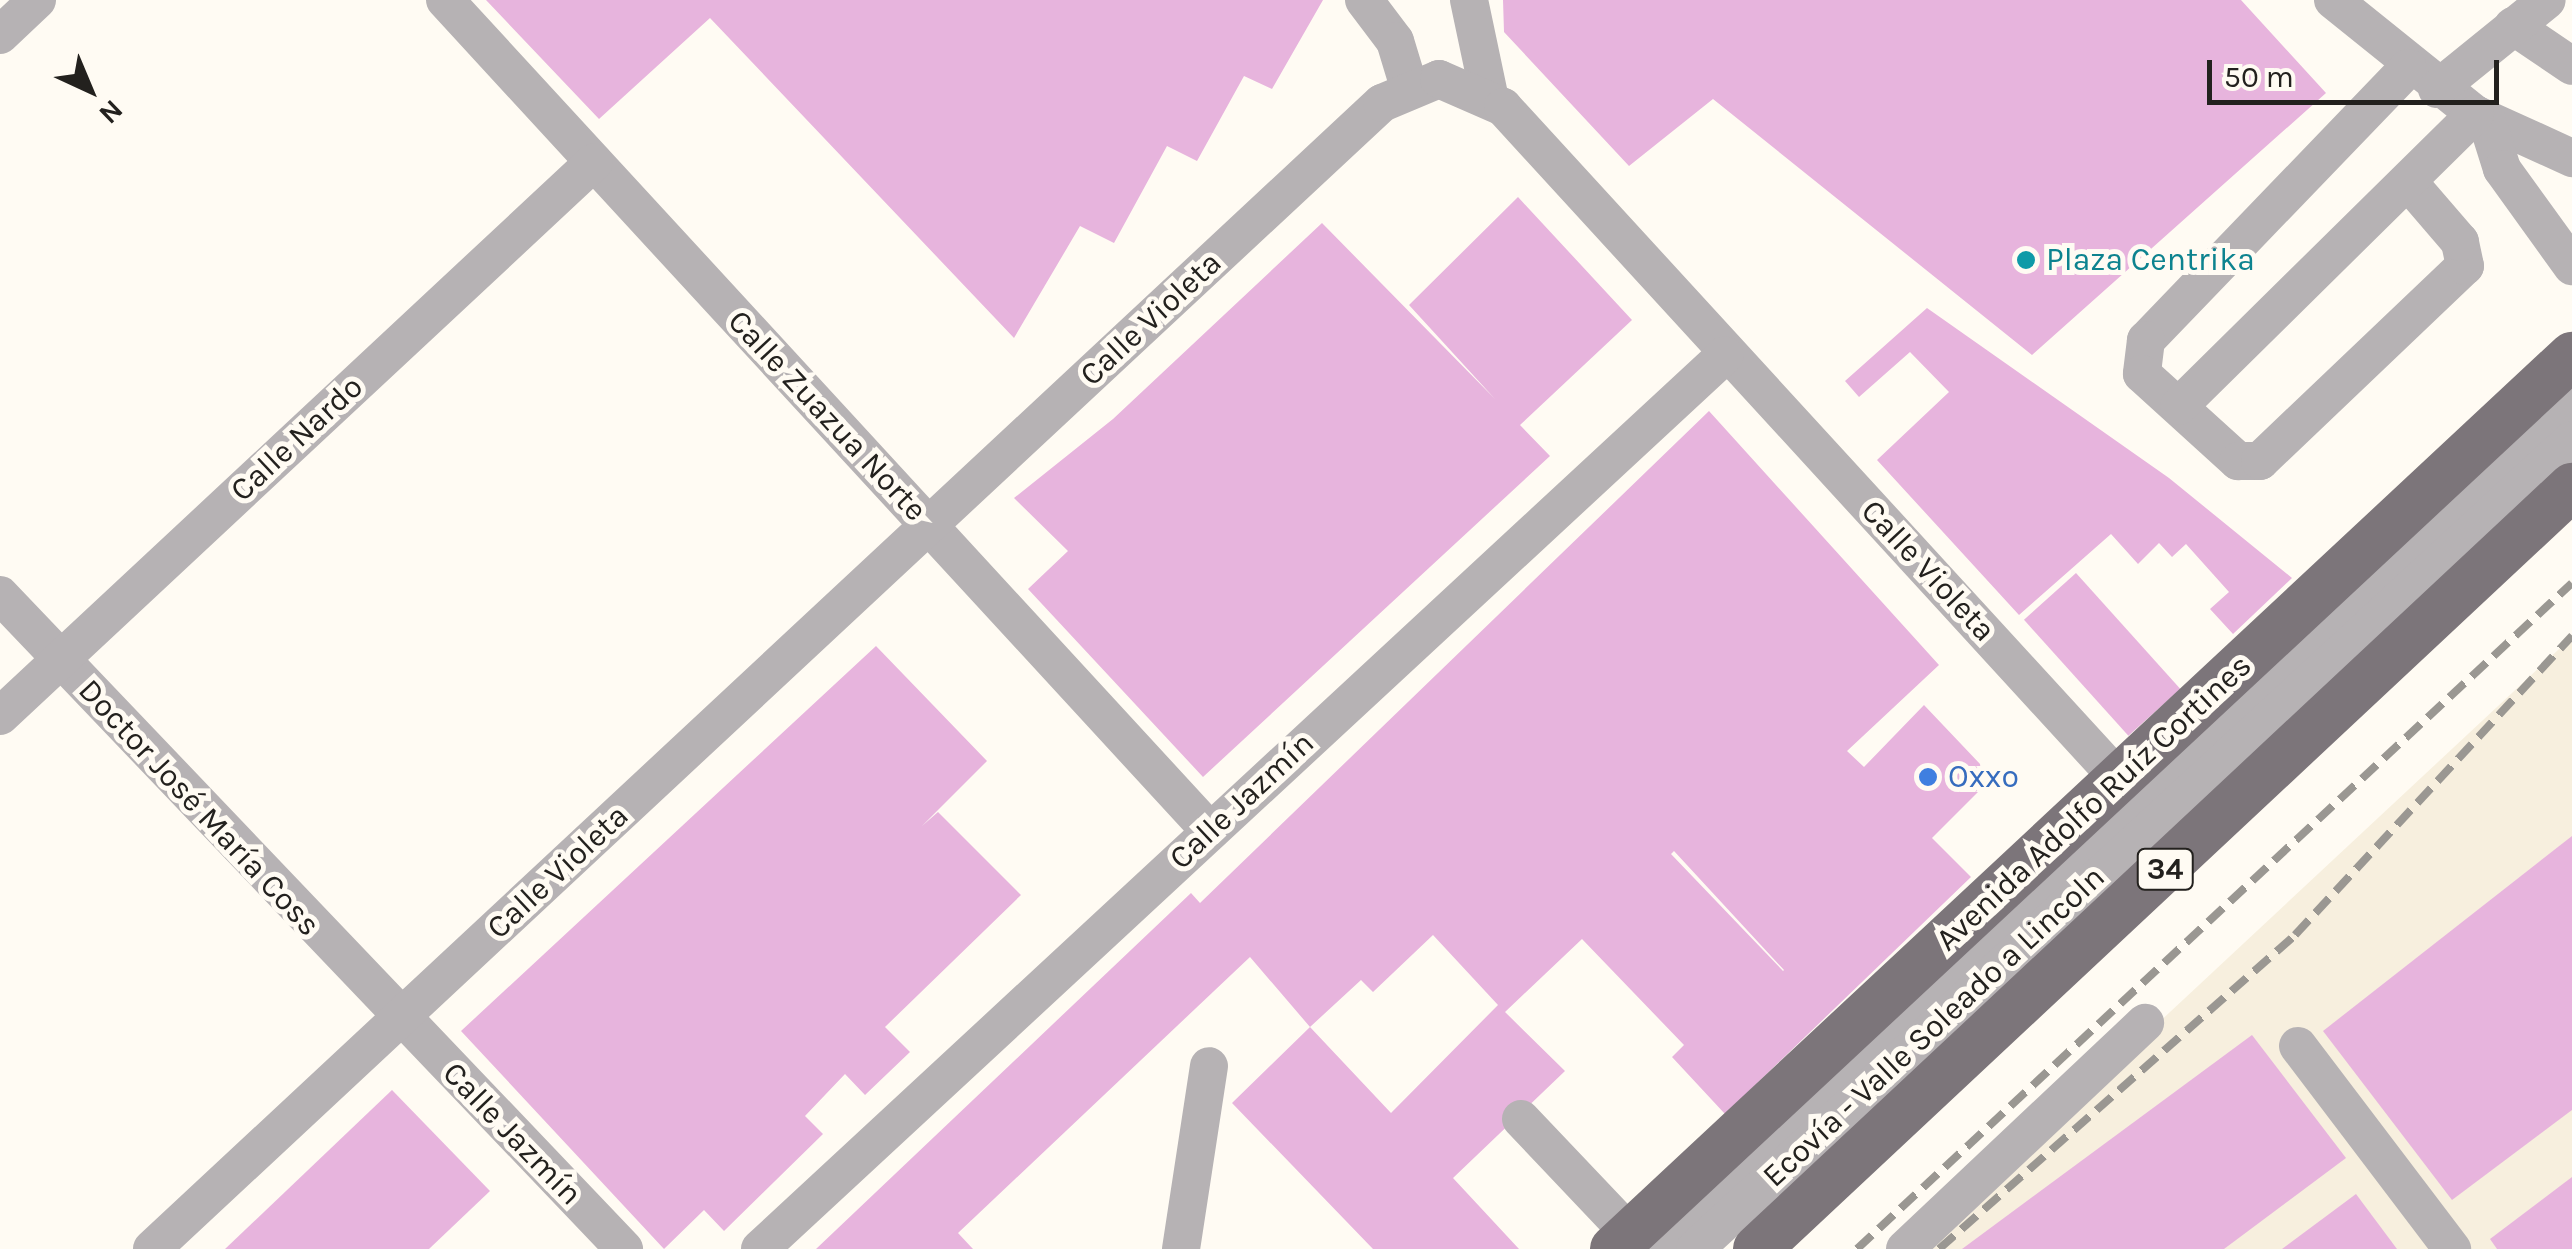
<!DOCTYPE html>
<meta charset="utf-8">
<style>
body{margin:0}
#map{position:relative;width:2572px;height:1249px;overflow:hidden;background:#fffbf3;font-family:Karla,sans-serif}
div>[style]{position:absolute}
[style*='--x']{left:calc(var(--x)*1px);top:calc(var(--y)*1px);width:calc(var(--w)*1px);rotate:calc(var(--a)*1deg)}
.built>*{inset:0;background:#f7efde}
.building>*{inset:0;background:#e7b4dd;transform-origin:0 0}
.minor>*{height:38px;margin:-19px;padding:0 19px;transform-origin:19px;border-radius:19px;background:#b6b2b4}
.major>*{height:48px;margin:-24px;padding:0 24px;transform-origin:24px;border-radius:24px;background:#7c757a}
.rail>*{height:8px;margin-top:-4px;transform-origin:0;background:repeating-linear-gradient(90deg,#9a9792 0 20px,transparent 0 30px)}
.dots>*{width:28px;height:28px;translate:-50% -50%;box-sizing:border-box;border:5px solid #fffbf3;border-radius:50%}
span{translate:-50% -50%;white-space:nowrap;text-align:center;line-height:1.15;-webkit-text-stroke:10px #fffbf3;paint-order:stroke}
.shield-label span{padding:2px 8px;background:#fffbf3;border:2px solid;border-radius:8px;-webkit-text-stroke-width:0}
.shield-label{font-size:30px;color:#23211e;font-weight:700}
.culture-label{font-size:32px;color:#0d838f}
.left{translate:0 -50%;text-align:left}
.street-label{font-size:32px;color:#23211e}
.shop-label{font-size:32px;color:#366cbe}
.north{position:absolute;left:40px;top:40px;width:100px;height:100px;-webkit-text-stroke:8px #fffbf3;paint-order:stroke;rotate:136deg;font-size:28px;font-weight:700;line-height:40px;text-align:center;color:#23211e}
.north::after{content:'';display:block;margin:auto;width:35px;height:45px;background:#23211e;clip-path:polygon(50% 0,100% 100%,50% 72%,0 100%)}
.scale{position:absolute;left:2207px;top:60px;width:292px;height:45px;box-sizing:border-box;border:5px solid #23211e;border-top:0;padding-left:12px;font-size:30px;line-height:35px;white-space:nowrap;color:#23211e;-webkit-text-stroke:8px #fffbf3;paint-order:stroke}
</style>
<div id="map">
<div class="built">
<i style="clip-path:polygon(2572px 637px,2572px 1249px,1916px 1249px)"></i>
</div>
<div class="building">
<i style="clip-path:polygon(486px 0,1323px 0,1272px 89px,1244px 76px,1197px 161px,1167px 146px,1114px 243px,1080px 226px,1014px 338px,710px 18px,599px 119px)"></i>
<i style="clip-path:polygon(1503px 0,2241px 0,2326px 93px,2032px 355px,1713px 99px,1629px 166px,1504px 32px)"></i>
<i style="clip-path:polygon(1518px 197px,1632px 320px,1520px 425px,1550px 456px,1203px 777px,1028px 589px,1068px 551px,1014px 498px,1113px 419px,1322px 223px,1495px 399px,1409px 305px)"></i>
<i style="clip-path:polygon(1927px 308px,2169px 478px,2292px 578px,2233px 634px,2210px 609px,2229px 592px,2186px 544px,2172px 557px,2159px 543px,2138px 564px,2111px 534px,2019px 615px,1877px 460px,1949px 392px,1910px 352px,1859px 397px,1845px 381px)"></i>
<i style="clip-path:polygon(evenodd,1709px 411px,1939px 665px,1847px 751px,1864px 767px,1924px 705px,1980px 764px,1983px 787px,1932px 838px,1971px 877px,1725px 1114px,1672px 1057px,1684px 1045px,1582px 939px,1505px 1012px,1565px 1071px,1453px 1178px,1519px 1249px,1373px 1249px,1232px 1103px,1310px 1027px,1391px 1113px,1498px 1005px,1433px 935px,1373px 992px,1361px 980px,1310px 1027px,1250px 957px,958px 1233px,973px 1249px,816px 1249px,1191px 893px,1200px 903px,1709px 411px,1674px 851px,1784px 970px,1783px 971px,1671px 854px,1674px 851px)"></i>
<i style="left:2076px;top:573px;width:156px;height:70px;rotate:48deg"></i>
<i style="clip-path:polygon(876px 646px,987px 761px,922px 826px,938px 812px,1021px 895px,885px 1027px,910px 1052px,865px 1095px,845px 1074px,805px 1116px,823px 1134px,724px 1231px,704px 1210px,664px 1249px,461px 1031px)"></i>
<i style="clip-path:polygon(2572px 836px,2572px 1110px,2452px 1200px,2323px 1031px)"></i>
<i style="clip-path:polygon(2252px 1035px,2346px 1158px,2224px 1249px,1962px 1249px)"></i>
<i style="clip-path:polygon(392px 1090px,490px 1191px,429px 1249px,225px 1249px)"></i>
<i style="clip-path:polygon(2572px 1177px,2572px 1249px,2497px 1249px,2490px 1239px)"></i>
<i style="clip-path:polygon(2356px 1194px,2397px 1249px,2282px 1249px)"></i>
</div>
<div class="minor">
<i style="--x:445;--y:0;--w:1130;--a:47.37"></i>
<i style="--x:1364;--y:0;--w:51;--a:52.9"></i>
<i style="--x:1395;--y:41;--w:48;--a:73.1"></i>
<i style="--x:1469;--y:0;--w:97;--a:78.1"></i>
<i style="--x:2333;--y:0;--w:182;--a:38.8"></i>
<i style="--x:2475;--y:114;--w:107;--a:24.4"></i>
<i style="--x:2513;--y:26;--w:71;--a:34.1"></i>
<i style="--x:0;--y:35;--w:51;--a:-43.4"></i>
<i style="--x:2408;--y:68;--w:378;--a:133.9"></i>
<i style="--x:2146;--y:340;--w:34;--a:97"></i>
<i style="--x:2142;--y:374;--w:130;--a:42.2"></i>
<i style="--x:2238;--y:461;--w:22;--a:0"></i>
<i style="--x:2260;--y:461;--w:283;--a:-43.6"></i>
<i style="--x:2465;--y:266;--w:25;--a:-102"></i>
<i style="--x:2460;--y:242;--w:75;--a:-130.7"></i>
<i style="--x:2437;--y:89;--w:141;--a:-39"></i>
<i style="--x:2487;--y:121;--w:50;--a:72.6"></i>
<i style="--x:2502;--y:169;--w:120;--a:54.2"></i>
<i style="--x:2179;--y:406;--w:416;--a:-44.6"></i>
<i style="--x:0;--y:595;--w:904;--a:46.34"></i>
<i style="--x:0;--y:716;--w:812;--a:-43"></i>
<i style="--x:2298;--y:1046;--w:255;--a:52.8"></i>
<i style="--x:1521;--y:1119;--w:158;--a:46.5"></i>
<i style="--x:152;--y:1249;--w:1681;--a:-42.98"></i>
<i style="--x:1382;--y:103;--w:62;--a:-22.8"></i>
<i style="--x:1439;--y:79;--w:70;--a:23.6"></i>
<i style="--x:1503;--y:107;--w:913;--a:47.49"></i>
<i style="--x:760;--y:1249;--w:1315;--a:-42.81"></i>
<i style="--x:1181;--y:1249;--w:185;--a:-81.3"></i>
<i style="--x:1656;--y:1249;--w:1252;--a:-42.99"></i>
<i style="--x:1695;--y:1249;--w:1193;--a:-42.69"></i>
<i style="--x:1905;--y:1249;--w:330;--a:-43.3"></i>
</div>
<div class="major">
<i style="--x:1614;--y:1249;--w:1310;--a:-42.99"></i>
<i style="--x:1757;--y:1249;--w:1116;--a:-43.08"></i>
</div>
<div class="rail">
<i style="--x:1857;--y:1249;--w:977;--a:-42.97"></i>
<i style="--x:1939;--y:1249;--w:475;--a:-41.4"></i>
<i style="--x:2295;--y:935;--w:408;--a:-47.2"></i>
</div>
<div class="dots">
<i style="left:2026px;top:260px;background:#0f9aa8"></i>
<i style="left:1928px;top:777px;background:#3f7fe0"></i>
</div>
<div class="shield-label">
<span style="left:2165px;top:869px">34</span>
</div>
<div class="culture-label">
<span class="left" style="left:2046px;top:260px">Plaza Centrika</span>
</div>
<div class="street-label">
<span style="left:1151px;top:319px;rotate:-43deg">Calle Violeta</span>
<span style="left:827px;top:416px;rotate:47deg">Calle Zuazua Norte</span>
<span style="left:297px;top:439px;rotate:-43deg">Calle Nardo</span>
<span style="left:1928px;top:571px;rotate:47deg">Calle Violeta</span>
<span style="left:1242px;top:801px;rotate:-43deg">Calle Jazmín</span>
<span style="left:2094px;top:803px;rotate:-43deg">Avenida Adolfo Ruíz Cortines</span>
<span style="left:199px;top:808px;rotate:47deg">Doctor José María Coss</span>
<span style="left:558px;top:872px;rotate:-43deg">Calle Violeta</span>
<span style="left:1934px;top:1027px;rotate:-43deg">Ecovía - Valle Soleado a Lincoln</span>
<span style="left:512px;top:1134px;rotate:46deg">Calle Jazmín</span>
</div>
<div class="shop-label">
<span class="left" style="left:1948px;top:777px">Oxxo</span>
</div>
<div class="north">N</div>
<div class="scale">50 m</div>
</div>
